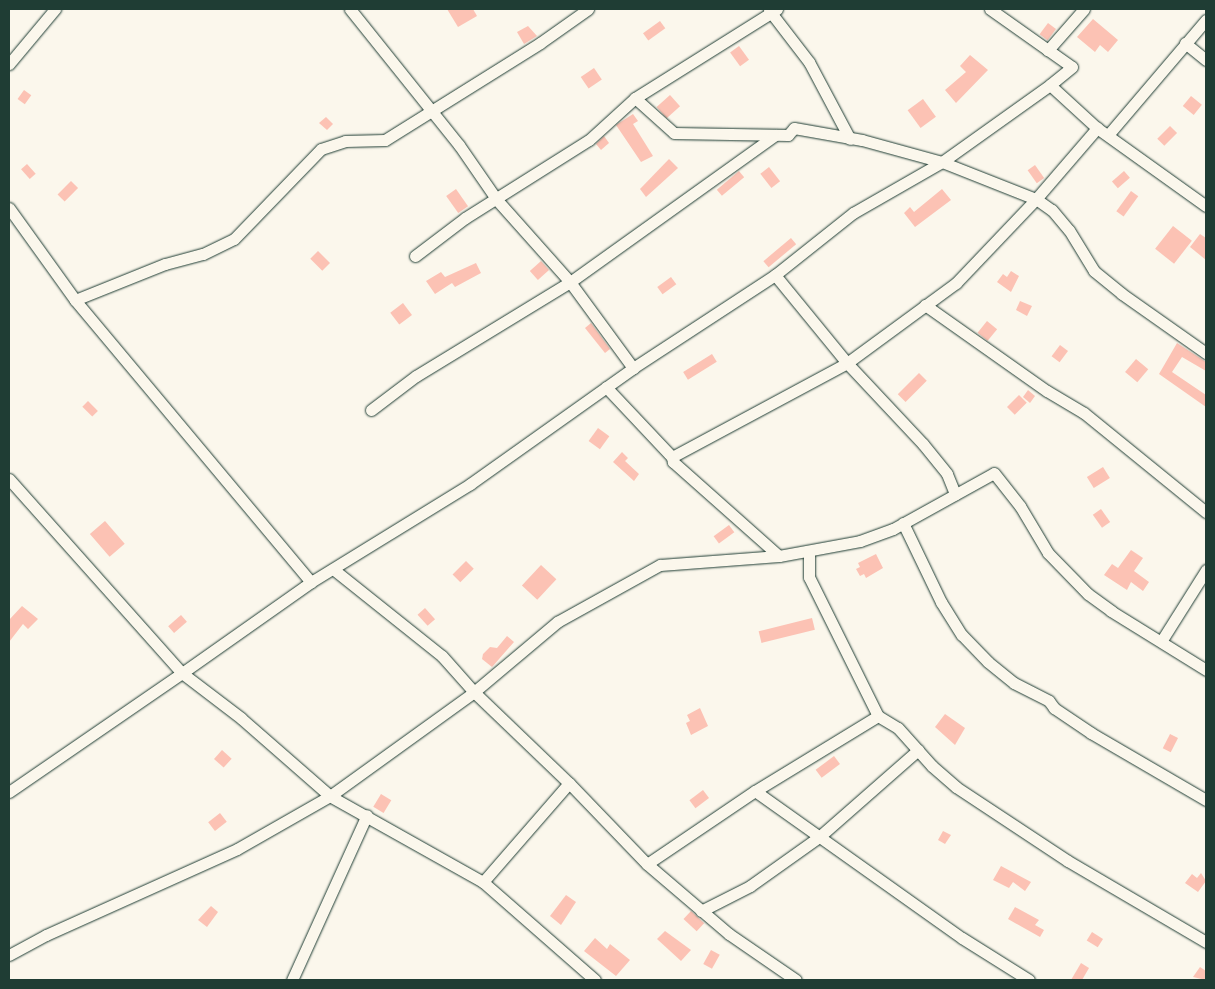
<!DOCTYPE html>
<style>
body{margin:0}
#map{position:relative;width:1215px;height:989px;overflow:hidden;background:#fbf7ec;font-family:Kalam,sans-serif}
div>[style]{position:absolute}
[style*='--x']{left:calc(var(--x)*1px);top:calc(var(--y)*1px);width:calc(var(--w)*1px);rotate:calc(var(--a)*1deg)}
.building>*{inset:0;background:#fcc2b4;transform-origin:0 0}
.roads{filter:drop-shadow(0 0 1px #1f3d34) drop-shadow(0 0 1px #1f3d34)}
.street>*{height:11px;margin:-5.5px;padding:0 5.5px;transform-origin:5.5px;border-radius:5.5px;background:#fbf7ec}
span{translate:-50% -50%;white-space:nowrap;text-align:center;line-height:1.15;-webkit-text-stroke:4px #fbf7ec;paint-order:stroke}
.frame{position:absolute;inset:0;border:10px solid #1f3d34;pointer-events:none}
</style>
<div id="map">
<div class="building">
<i style="clip-path:polygon(447px 9px,473px 9px,477px 16px,458px 27px)"></i>
<i style="clip-path:polygon(1093px 19px,1118px 40px,1108px 52px,1100px 45px,1095px 52px,1077px 37px)"></i>
<i style="left:660px;top:21px;width:9px;height:21px;rotate:54deg"></i>
<i style="left:1048px;top:23px;width:10px;height:14px;rotate:37deg"></i>
<i style="clip-path:polygon(528px 26px,537px 36px,524px 44px,517px 32px)"></i>
<i style="left:739px;top:46px;width:17px;height:11px;rotate:54deg"></i>
<i style="clip-path:polygon(970px 55px,988px 70px,956px 103px,945px 90px,966px 72px,960px 66px)"></i>
<i style="left:594px;top:68px;width:14px;height:16px;rotate:56deg"></i>
<i style="left:24px;top:90px;width:9px;height:11px;rotate:36deg"></i>
<i style="left:670px;top:95px;width:15px;height:18px;rotate:48deg"></i>
<i style="left:1191px;top:96px;width:14px;height:13px;rotate:39deg"></i>
<i style="left:923px;top:99px;width:22px;height:19px;rotate:54deg"></i>
<i style="clip-path:polygon(633px 114px,638px 121px,633px 124px,653px 156px,641px 162px,616px 125px)"></i>
<i style="clip-path:polygon(326px 117px,333px 124px,327px 130px,319px 123px)"></i>
<i style="left:1170px;top:126px;width:10px;height:18px;rotate:45deg"></i>
<i style="clip-path:polygon(604px 136px,609px 143px,601px 150px,596px 144px)"></i>
<i style="clip-path:polygon(669px 159px,678px 168px,646px 197px,640px 189px)"></i>
<i style="left:27px;top:164px;width:13px;height:8px;rotate:48deg"></i>
<i style="left:1035px;top:165px;width:16px;height:9px;rotate:55deg"></i>
<i style="left:769px;top:167px;width:18px;height:11px;rotate:52deg"></i>
<i style="left:739px;top:171px;width:8px;height:29px;rotate:50deg"></i>
<i style="left:1124px;top:171px;width:9px;height:16px;rotate:49deg"></i>
<i style="left:71px;top:181px;width:10px;height:19px;rotate:45deg"></i>
<i style="left:456px;top:189px;width:21px;height:12px;rotate:55deg"></i>
<i style="clip-path:polygon(942px 189px,951px 200px,915px 227px,904px 213px,910px 207px,914px 212px)"></i>
<i style="left:1131px;top:191px;width:9px;height:25px;rotate:36deg"></i>
<i style="left:1173px;top:226px;width:24px;height:29px;rotate:38deg"></i>
<i style="clip-path:polygon(1200px 234px,1206px 238px,1206px 260px,1190px 247px)"></i>
<i style="left:791px;top:238px;width:8px;height:36px;rotate:50deg"></i>
<i style="left:318px;top:251px;width:17px;height:11px;rotate:45deg"></i>
<i style="left:541px;top:261px;width:12px;height:15px;rotate:48deg"></i>
<i style="clip-path:polygon(476px 263px,481px 273px,455px 287px,452px 283px,435px 294px,426px 281px,441px 272px,445px 277px)"></i>
<i style="clip-path:polygon(1011px 271px,1019px 276px,1011px 292px,997px 282px,1003px 274px,1007px 277px)"></i>
<i style="left:671px;top:277px;width:9px;height:17px;rotate:54deg"></i>
<i style="clip-path:polygon(1020px 301px,1032px 306px,1027px 316px,1016px 310px)"></i>
<i style="left:403px;top:303px;width:15px;height:16px;rotate:53deg"></i>
<i style="left:987px;top:321px;width:13px;height:15px;rotate:39deg"></i>
<i style="clip-path:polygon(591px 323px,610px 349px,605px 353px,585px 328px)"></i>
<i style="clip-path:polygon(1177px 343px,1206px 362px,1206px 371px,1182px 357px,1172px 372px,1206px 395px,1206px 407px,1159px 374px)"></i>
<i style="left:1060px;top:345px;width:10px;height:14px;rotate:37deg"></i>
<i style="left:712px;top:354px;width:9px;height:34px;rotate:58deg"></i>
<i style="left:1136px;top:359px;width:16px;height:17px;rotate:40deg"></i>
<i style="left:919px;top:373px;width:11px;height:30px;rotate:45deg"></i>
<i style="clip-path:polygon(1028px 390px,1035px 396px,1030px 403px,1023px 397px)"></i>
<i style="left:1019px;top:395px;width:11px;height:17px;rotate:45deg"></i>
<i style="left:88px;top:401px;width:14px;height:8px;rotate:45deg"></i>
<i style="left:598px;top:428px;width:14px;height:16px;rotate:36deg"></i>
<i style="clip-path:polygon(622px 452px,628px 458px,625px 461px,639px 474px,634px 481px,613px 462px)"></i>
<i style="left:1103px;top:467px;width:13px;height:19px;rotate:58deg"></i>
<i style="left:1101px;top:509px;width:16px;height:10px;rotate:55deg"></i>
<i style="left:105px;top:521px;width:30px;height:20px;rotate:49deg"></i>
<i style="left:729px;top:525px;width:9px;height:19px;rotate:54deg"></i>
<i style="clip-path:polygon(1131px 550px,1143px 558px,1134px 571px,1149px 582px,1143px 591px,1131px 582px,1127px 590px,1104px 575px,1112px 564px,1118px 568px)"></i>
<i style="clip-path:polygon(876px 554px,883px 568px,866px 578px,864px 574px,860px 576px,856px 569px,860px 567px,858px 563px)"></i>
<i style="left:466px;top:561px;width:11px;height:19px;rotate:45deg"></i>
<i style="left:541px;top:565px;width:21px;height:28px;rotate:43deg"></i>
<i style="clip-path:polygon(22px 606px,38px 619px,28px 629px,23px 624px,9px 642px,9px 620px)"></i>
<i style="left:425px;top:608px;width:15px;height:10px;rotate:48deg"></i>
<i style="left:181px;top:615px;width:9px;height:17px;rotate:49deg"></i>
<i style="left:812px;top:618px;width:12px;height:55px;rotate:76deg"></i>
<i style="clip-path:polygon(507px 636px,514px 642px,492px 667px,482px 659px,483px 654px,490px 647px,497px 648px)"></i>
<i style="clip-path:polygon(700px 708px,708px 726px,691px 735px,686px 723px,690px 721px,687px 715px)"></i>
<i style="clip-path:polygon(945px 714px,965px 728px,955px 745px,935px 727px)"></i>
<i style="left:1170px;top:734px;width:9px;height:16px;rotate:27deg"></i>
<i style="left:222px;top:750px;width:13px;height:12px;rotate:42deg"></i>
<i style="left:834px;top:756px;width:10px;height:23px;rotate:53deg"></i>
<i style="left:703px;top:790px;width:10px;height:17px;rotate:53deg"></i>
<i style="left:381px;top:794px;width:12px;height:15px;rotate:31deg"></i>
<i style="left:220px;top:813px;width:11px;height:15px;rotate:52deg"></i>
<i style="clip-path:polygon(943px 831px,951px 835px,945px 844px,938px 840px)"></i>
<i style="clip-path:polygon(1001px 866px,1031px 882px,1025px 891px,1013px 882px,1009px 888px,993px 880px)"></i>
<i style="clip-path:polygon(1201px 873px,1206px 881px,1198px 892px,1185px 883px,1192px 874px,1197px 878px)"></i>
<i style="clip-path:polygon(566px 895px,576px 902px,561px 925px,550px 916px)"></i>
<i style="clip-path:polygon(211px 906px,218px 912px,207px 927px,198px 920px)"></i>
<i style="clip-path:polygon(1015px 907px,1039px 920px,1035px 925px,1044px 930px,1040px 937px,1008px 919px)"></i>
<i style="left:691px;top:911px;width:18px;height:11px;rotate:43deg"></i>
<i style="clip-path:polygon(665px 931px,691px 950px,681px 961px,657px 939px)"></i>
<i style="left:1092px;top:932px;width:13px;height:10px;rotate:32deg"></i>
<i style="clip-path:polygon(595px 938px,607px 949px,610px 944px,630px 960px,616px 976px,584px 951px)"></i>
<i style="left:711px;top:950px;width:10px;height:16px;rotate:29deg"></i>
<i style="clip-path:polygon(1081px 963px,1089px 968px,1082px 980px,1071px 980px)"></i>
<i style="clip-path:polygon(1200px 967px,1206px 971px,1206px 980px,1193px 977px)"></i>
</div>
<div class="roads">
<div class="street">
<i style="--x:350;--y:9;--w:174;--a:51.3"></i>
<i style="--x:459;--y:145;--w:67;--a:55.4"></i>
<i style="--x:497;--y:200;--w:110;--a:48.3"></i>
<i style="--x:570;--y:282;--w:107;--a:53.8"></i>
<i style="--x:777;--y:9;--w:168;--a:147.9"></i>
<i style="--x:635;--y:98;--w:52;--a:41.9"></i>
<i style="--x:674;--y:133;--w:114;--a:1"></i>
<i style="--x:788;--y:135;--w:9;--a:-49"></i>
<i style="--x:794;--y:128;--w:69;--a:10"></i>
<i style="--x:862;--y:140;--w:83;--a:15.4"></i>
<i style="--x:942;--y:162;--w:133;--a:-35.5"></i>
<i style="--x:990;--y:9;--w:71;--a:35.3"></i>
<i style="--x:1084;--y:9;--w:55;--a:131.3"></i>
<i style="--x:1048;--y:50;--w:29;--a:35"></i>
<i style="--x:1072;--y:67;--w:28;--a:141"></i>
<i style="--x:1050;--y:85;--w:64;--a:42.5"></i>
<i style="--x:1097;--y:128;--w:134;--a:35.6"></i>
<i style="--x:769;--y:10;--w:66;--a:52.4"></i>
<i style="--x:809;--y:62;--w:87;--a:62"></i>
<i style="--x:1185;--y:43;--w:27;--a:39"></i>
<i style="--x:9;--y:64;--w:72;--a:-50.1"></i>
<i style="--x:1108;--y:135;--w:151;--a:-49.6"></i>
<i style="--x:9;--y:208;--w:113;--a:54.3"></i>
<i style="--x:75;--y:300;--w:368;--a:50.1"></i>
<i style="--x:415;--y:256;--w:63;--a:-37.2"></i>
<i style="--x:465;--y:218;--w:146;--a:-32.2"></i>
<i style="--x:589;--y:140;--w:62;--a:-42.4"></i>
<i style="--x:775;--y:275;--w:114;--a:50.7"></i>
<i style="--x:847;--y:363;--w:111;--a:46.8"></i>
<i style="--x:923;--y:444;--w:38;--a:51"></i>
<i style="--x:947;--y:474;--w:22;--a:68"></i>
<i style="--x:75;--y:300;--w:97;--a:-21.8"></i>
<i style="--x:165;--y:264;--w:39;--a:-15"></i>
<i style="--x:203;--y:254;--w:34;--a:-26"></i>
<i style="--x:234;--y:239;--w:125;--a:-46"></i>
<i style="--x:321;--y:149;--w:25;--a:-18"></i>
<i style="--x:345;--y:141;--w:40;--a:-1.4"></i>
<i style="--x:385;--y:140;--w:183;--a:-32"></i>
<i style="--x:540;--y:43;--w:59;--a:-35.3"></i>
<i style="--x:925;--y:305;--w:149;--a:35.2"></i>
<i style="--x:1047;--y:391;--w:43;--a:30.7"></i>
<i style="--x:1084;--y:413;--w:157;--a:39.1"></i>
<i style="--x:606;--y:387;--w:96;--a:46.7"></i>
<i style="--x:371;--y:410;--w:56;--a:-37.1"></i>
<i style="--x:416;--y:376;--w:180;--a:-31.4"></i>
<i style="--x:570;--y:282;--w:252;--a:-35.6"></i>
<i style="--x:9;--y:479;--w:260;--a:48.3"></i>
<i style="--x:182;--y:673;--w:210;--a:145.5"></i>
<i style="--x:903;--y:523;--w:88;--a:64.3"></i>
<i style="--x:941;--y:602;--w:39;--a:58"></i>
<i style="--x:962;--y:635;--w:37;--a:46"></i>
<i style="--x:988;--y:662;--w:33;--a:39"></i>
<i style="--x:1014;--y:683;--w:39;--a:27"></i>
<i style="--x:1049;--y:701;--w:9;--a:54"></i>
<i style="--x:1054;--y:708;--w:45;--a:34"></i>
<i style="--x:1091;--y:733;--w:133;--a:30.2"></i>
<i style="--x:809;--y:552;--w:25;--a:90"></i>
<i style="--x:809;--y:577;--w:155;--a:63.6"></i>
<i style="--x:779;--y:556;--w:142;--a:-138.4"></i>
<i style="--x:673;--y:462;--w:5;--a:-101"></i>
<i style="--x:672;--y:457;--w:199;--a:-28.2"></i>
<i style="--x:847;--y:363;--w:135;--a:-36.3"></i>
<i style="--x:956;--y:283;--w:116;--a:-46.4"></i>
<i style="--x:1036;--y:199;--w:94;--a:-49.3"></i>
<i style="--x:333;--y:569;--w:139;--a:38.6"></i>
<i style="--x:442;--y:656;--w:48;--a:48.4"></i>
<i style="--x:474;--y:692;--w:132;--a:43.8"></i>
<i style="--x:569;--y:783;--w:112;--a:46.1"></i>
<i style="--x:647;--y:864;--w:108;--a:40.5"></i>
<i style="--x:729;--y:934;--w:81;--a:34.5"></i>
<i style="--x:1162;--y:640;--w:83;--a:-57.8"></i>
<i style="--x:755;--y:791;--w:144;--a:-31.4"></i>
<i style="--x:878;--y:716;--w:23;--a:31"></i>
<i style="--x:898;--y:728;--w:51;--a:48.2"></i>
<i style="--x:932;--y:766;--w:32;--a:41"></i>
<i style="--x:956;--y:787;--w:134;--a:33.5"></i>
<i style="--x:1068;--y:861;--w:160;--a:30.4"></i>
<i style="--x:647;--y:864;--w:130;--a:-34.1"></i>
<i style="--x:755;--y:791;--w:254;--a:35.4"></i>
<i style="--x:962;--y:938;--w:79;--a:32.1"></i>
<i style="--x:483;--y:882;--w:131;--a:-49"></i>
<i style="--x:701;--y:911;--w:55;--a:-27"></i>
<i style="--x:750;--y:886;--w:85;--a:-35.4"></i>
<i style="--x:819;--y:837;--w:132;--a:-41.3"></i>
<i style="--x:9;--y:955;--w:42;--a:-28.4"></i>
<i style="--x:46;--y:935;--w:209;--a:-24.2"></i>
<i style="--x:237;--y:849;--w:107;--a:-29.7"></i>
<i style="--x:330;--y:796;--w:178;--a:-35.8"></i>
<i style="--x:474;--y:692;--w:109;--a:-40.1"></i>
<i style="--x:557;--y:622;--w:118;--a:-29"></i>
<i style="--x:660;--y:565;--w:119;--a:-4.3"></i>
<i style="--x:779;--y:556;--w:82;--a:-10.5"></i>
<i style="--x:860;--y:541;--w:35;--a:-20"></i>
<i style="--x:893;--y:529;--w:115;--a:-29"></i>
<i style="--x:994;--y:473;--w:42;--a:51.8"></i>
<i style="--x:1020;--y:506;--w:55;--a:59.2"></i>
<i style="--x:1048;--y:553;--w:57;--a:45.7"></i>
<i style="--x:1088;--y:594;--w:29;--a:36"></i>
<i style="--x:1111;--y:611;--w:112;--a:31.8"></i>
<i style="--x:292;--y:980;--w:181;--a:-65.6"></i>
<i style="--x:595;--y:980;--w:149;--a:-138.8"></i>
<i style="--x:483;--y:882;--w:176;--a:-150.7"></i>
<i style="--x:330;--y:796;--w:118;--a:-138.8"></i>
<i style="--x:241;--y:718;--w:74;--a:-142.7"></i>
<i style="--x:182;--y:673;--w:158;--a:-35.2"></i>
<i style="--x:311;--y:582;--w:187;--a:-31.6"></i>
<i style="--x:470;--y:484;--w:200;--a:-35.4"></i>
<i style="--x:633;--y:368;--w:170;--a:-33.2"></i>
<i style="--x:775;--y:275;--w:100;--a:-38.5"></i>
<i style="--x:853;--y:213;--w:103;--a:-29.8"></i>
<i style="--x:942;--y:162;--w:101;--a:21.5"></i>
<i style="--x:1036;--y:199;--w:19;--a:35"></i>
<i style="--x:1052;--y:210;--w:26;--a:50"></i>
<i style="--x:1069;--y:230;--w:48;--a:58.6"></i>
<i style="--x:1094;--y:271;--w:36;--a:39"></i>
<i style="--x:1122;--y:294;--w:103;--a:35.1"></i>
</div>
</div>
<div class="frame"></div>
</div>
